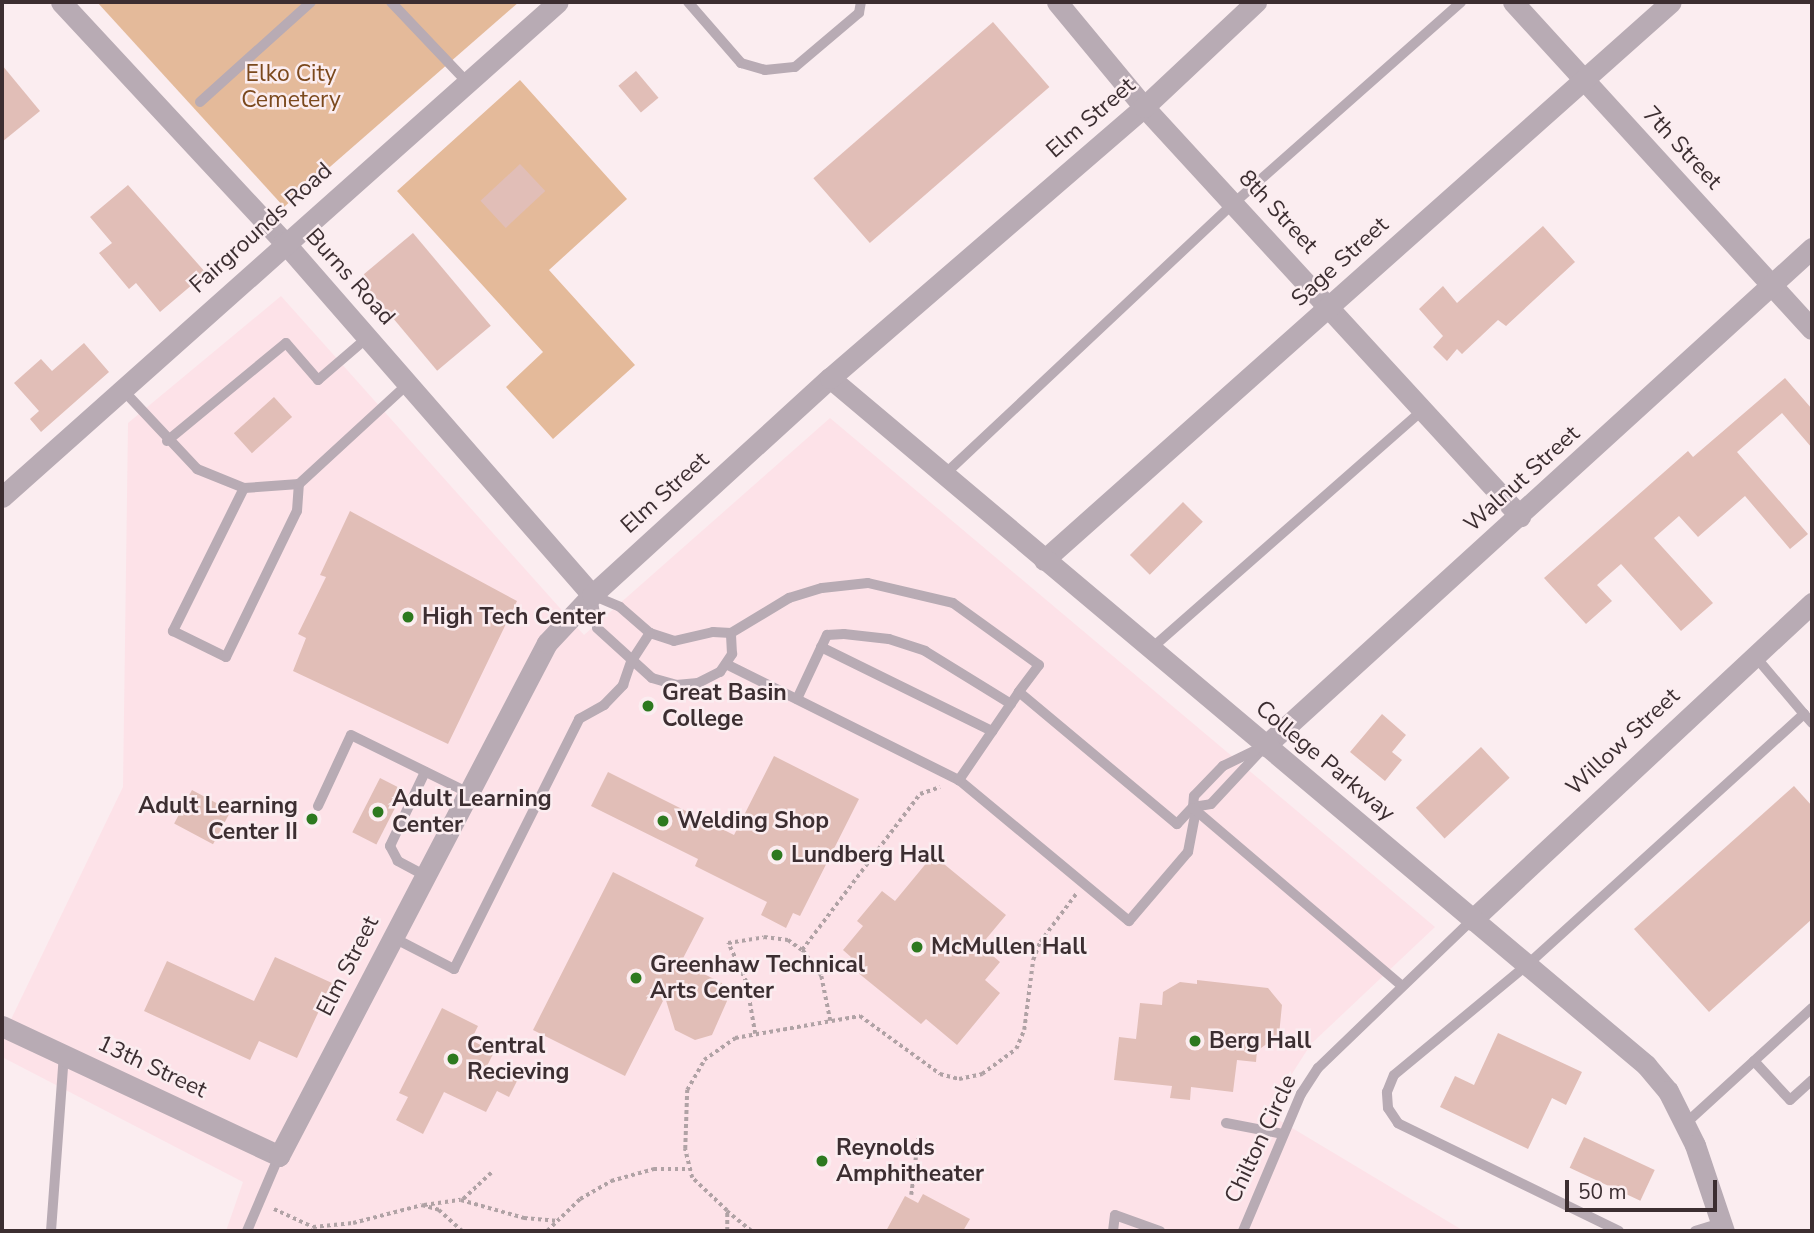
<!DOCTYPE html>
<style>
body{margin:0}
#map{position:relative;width:1814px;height:1233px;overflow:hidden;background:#fbedf0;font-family:"Nunito Sans",sans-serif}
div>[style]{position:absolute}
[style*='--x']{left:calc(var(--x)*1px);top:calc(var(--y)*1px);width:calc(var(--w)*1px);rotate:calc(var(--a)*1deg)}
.built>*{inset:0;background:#fde2e8}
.green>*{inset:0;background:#e4ba9a}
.building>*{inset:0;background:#e1beb7;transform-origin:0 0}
.path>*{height:3.5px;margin-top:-1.75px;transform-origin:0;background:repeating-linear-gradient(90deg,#b0a2a5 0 3.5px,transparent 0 7px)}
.service>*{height:10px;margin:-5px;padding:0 5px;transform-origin:5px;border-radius:5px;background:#b8abb4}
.minor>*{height:21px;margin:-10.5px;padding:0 10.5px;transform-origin:10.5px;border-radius:10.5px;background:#b8abb4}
.tertiary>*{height:21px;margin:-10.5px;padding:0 10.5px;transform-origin:10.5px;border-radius:10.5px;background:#b8abb4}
.dots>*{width:19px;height:19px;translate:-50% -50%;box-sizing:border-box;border:4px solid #fbedf0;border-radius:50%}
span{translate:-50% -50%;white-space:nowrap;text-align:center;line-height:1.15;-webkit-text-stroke:5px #fbedf0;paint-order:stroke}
.park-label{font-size:23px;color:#7b491d}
.street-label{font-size:23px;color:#3c2e31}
.poi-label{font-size:23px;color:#3c2e31;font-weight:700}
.left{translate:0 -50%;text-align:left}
.right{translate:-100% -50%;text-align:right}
.frame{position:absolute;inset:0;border:4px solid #3c2e31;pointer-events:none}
.scale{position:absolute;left:1565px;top:1180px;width:152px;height:32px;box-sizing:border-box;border:4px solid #3c2e31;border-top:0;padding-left:9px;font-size:21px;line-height:24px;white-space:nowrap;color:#3c2e31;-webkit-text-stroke:5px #fbedf0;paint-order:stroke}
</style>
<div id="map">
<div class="built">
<i style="clip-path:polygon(281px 296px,584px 635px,830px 418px,1435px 927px,1311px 1044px,1267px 1113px,1464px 1231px,226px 1231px,243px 1182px,2px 1057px,2px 1038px,123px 787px,128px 423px)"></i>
</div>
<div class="green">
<i style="clip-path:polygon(97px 2px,519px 2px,284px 207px)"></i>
<i style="clip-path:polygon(520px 80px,627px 199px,549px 270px,635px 365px,553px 439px,506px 387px,543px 352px,397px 191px)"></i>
</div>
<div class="building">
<i style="left:993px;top:22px;width:86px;height:238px;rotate:49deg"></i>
<i style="clip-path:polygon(2px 65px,40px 111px,2px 142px)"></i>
<i style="left:636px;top:71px;width:35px;height:23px;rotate:50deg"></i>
<i style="left:520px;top:164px;width:37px;height:54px;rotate:47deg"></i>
<i style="clip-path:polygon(128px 185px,206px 273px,160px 312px,136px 283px,129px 289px,99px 253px,112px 243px,90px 217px)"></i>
<i style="clip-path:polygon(1543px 226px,1575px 262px,1506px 326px,1498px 320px,1462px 354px,1457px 349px,1447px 361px,1433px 347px,1443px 336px,1419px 309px,1443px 286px,1457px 303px)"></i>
<i style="left:413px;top:233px;width:121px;height:70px;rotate:50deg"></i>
<i style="clip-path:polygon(84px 343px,109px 372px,41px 432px,30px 419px,39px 411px,14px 383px,41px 359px,52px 371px)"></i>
<i style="clip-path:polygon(1785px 378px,1812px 409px,1812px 448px,1782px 413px,1737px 452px,1808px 534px,1790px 549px,1745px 496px,1698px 537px,1679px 516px,1654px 538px,1713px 603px,1681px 631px,1621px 564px,1597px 585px,1612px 601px,1586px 624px,1544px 578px,1688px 451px,1693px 457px)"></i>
<i style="left:274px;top:397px;width:27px;height:54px;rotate:48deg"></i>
<i style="left:1183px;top:502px;width:28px;height:75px;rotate:45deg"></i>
<i style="clip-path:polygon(350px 511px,517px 601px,448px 744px,293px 671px,306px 638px,298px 634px,326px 577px,320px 575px)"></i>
<i style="clip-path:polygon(1382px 714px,1406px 735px,1392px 752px,1402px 760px,1385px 781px,1350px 752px)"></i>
<i style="left:1481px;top:747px;width:42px;height:89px;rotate:47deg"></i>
<i style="clip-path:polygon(774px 756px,859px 799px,800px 916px,793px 913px,786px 928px,761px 915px,767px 902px,695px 866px,698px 859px,591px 806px,608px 772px,734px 835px)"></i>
<i style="left:380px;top:778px;width:27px;height:61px;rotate:27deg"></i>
<i style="clip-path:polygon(1794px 786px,1812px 806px,1812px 919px,1709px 1012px,1634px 929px)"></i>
<i style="left:192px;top:790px;width:44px;height:38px;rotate:28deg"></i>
<i style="clip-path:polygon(933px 855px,1006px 915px,986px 939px,991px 943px,986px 950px,1000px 962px,985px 980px,1000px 993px,957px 1045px,926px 1019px,921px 1024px,846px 963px,851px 957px,843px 950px,863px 926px,857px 921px,882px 891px,895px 901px)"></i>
<i style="clip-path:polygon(613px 872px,704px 918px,679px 966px,700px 960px,704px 974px,722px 983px,727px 1001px,712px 1035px,695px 1040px,675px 1030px,665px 997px,625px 1076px,533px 1030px)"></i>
<i style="clip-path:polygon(275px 957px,332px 983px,297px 1058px,259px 1041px,250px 1060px,144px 1011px,167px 961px,254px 1001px)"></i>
<i style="clip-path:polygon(1197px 980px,1268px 988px,1282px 1005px,1279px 1035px,1257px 1051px,1256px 1062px,1237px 1060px,1233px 1092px,1191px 1087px,1190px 1100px,1170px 1098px,1172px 1086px,1114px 1080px,1119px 1037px,1136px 1039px,1140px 1003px,1162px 1005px,1163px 992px,1180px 982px,1197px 984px)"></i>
<i style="clip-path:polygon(442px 1008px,478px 1026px,471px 1040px,494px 1052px,487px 1066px,517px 1081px,509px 1097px,497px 1091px,486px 1112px,444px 1092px,423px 1134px,396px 1120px,408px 1097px,399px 1093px)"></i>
<i style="clip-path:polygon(1498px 1033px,1582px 1072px,1566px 1105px,1552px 1098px,1528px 1149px,1440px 1107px,1455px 1076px,1474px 1085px)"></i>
<i style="left:1584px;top:1137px;width:78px;height:34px;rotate:25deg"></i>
<i style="clip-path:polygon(923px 1194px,970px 1219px,963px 1231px,886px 1231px,905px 1196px,918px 1203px)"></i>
</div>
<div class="path">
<i style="--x:830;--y:1021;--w:46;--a:-101.3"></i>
<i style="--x:821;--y:976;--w:32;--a:-126"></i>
<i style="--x:802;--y:950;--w:196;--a:-52.9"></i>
<i style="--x:920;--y:794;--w:21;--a:-19"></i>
<i style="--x:755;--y:1034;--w:53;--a:-99.8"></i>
<i style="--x:746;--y:982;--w:43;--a:-114.8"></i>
<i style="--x:728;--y:943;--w:36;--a:-9"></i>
<i style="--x:764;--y:937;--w:24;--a:7"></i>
<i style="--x:788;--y:940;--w:17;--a:36"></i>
<i style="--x:911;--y:1195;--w:57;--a:-83"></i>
<i style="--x:463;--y:1199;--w:40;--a:-43"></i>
<i style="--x:424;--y:1205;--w:37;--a:-8"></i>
<i style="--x:461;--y:1200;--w:66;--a:15.9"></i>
<i style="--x:524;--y:1218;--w:32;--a:5"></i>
<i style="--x:274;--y:1209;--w:43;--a:24.8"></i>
<i style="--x:313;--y:1227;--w:40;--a:-5.7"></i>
<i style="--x:353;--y:1223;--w:71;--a:-14.6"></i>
<i style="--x:422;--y:1205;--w:18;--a:16"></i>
<i style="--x:439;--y:1210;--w:31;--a:42"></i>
<i style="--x:727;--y:1211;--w:32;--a:39"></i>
<i style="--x:547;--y:1231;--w:46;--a:-44.1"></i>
<i style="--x:580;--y:1199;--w:36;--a:-30"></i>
<i style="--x:611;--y:1181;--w:45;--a:-15.6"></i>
<i style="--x:654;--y:1169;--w:34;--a:0"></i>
<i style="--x:727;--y:1231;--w:20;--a:-90"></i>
<i style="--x:727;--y:1211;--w:48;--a:-136.7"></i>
<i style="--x:692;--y:1178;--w:30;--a:-104"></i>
<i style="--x:685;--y:1149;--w:59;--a:-88.1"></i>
<i style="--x:687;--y:1090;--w:34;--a:-60"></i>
<i style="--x:704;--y:1060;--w:38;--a:-35"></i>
<i style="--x:735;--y:1038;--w:127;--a:-10"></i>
<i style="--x:860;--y:1016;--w:99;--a:35.9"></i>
<i style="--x:940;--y:1074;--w:20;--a:15"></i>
<i style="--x:959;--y:1079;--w:24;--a:-12"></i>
<i style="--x:982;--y:1074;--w:42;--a:-36.3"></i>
<i style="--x:1016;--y:1049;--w:21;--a:-67"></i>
<i style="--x:1024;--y:1030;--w:71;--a:-82.7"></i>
<i style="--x:1033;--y:960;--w:19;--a:-69"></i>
<i style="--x:1040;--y:942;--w:60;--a:-53.1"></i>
</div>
<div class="service">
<i style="--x:391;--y:2;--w:110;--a:46.5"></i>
<i style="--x:688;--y:2;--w:81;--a:49"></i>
<i style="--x:741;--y:63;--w:25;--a:16"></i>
<i style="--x:765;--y:70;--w:30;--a:-6"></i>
<i style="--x:795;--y:67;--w:84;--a:-40.2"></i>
<i style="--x:859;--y:13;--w:11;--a:-80"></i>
<i style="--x:200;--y:102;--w:149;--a:-42"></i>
<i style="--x:122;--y:389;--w:110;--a:46.8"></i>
<i style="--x:197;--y:469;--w:51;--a:22"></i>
<i style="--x:167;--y:441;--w:154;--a:-39.5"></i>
<i style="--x:286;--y:343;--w:49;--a:49.1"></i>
<i style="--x:318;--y:380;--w:66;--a:-40.7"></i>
<i style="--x:944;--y:475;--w:398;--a:-43.2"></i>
<i style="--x:1234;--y:203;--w:303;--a:-41.5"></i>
<i style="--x:299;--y:484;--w:55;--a:175.8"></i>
<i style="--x:244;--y:488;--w:160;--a:116.4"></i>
<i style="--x:173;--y:631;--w:59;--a:26.1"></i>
<i style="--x:226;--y:657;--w:162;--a:-64.1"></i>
<i style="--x:297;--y:511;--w:27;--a:-86"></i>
<i style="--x:299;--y:484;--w:149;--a:-42.6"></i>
<i style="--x:592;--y:595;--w:30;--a:23"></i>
<i style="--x:620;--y:607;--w:40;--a:41"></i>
<i style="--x:650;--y:633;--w:25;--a:18"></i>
<i style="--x:674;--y:641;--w:40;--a:-13"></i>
<i style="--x:713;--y:632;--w:18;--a:3"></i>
<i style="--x:731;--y:633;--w:68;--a:-31.1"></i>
<i style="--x:789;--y:598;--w:34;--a:-17"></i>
<i style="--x:822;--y:588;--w:46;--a:-6.2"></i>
<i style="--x:868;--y:583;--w:87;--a:13.2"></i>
<i style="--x:953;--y:603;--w:106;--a:35.8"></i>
<i style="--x:1039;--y:665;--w:34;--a:127"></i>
<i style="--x:1019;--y:692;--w:206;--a:39.9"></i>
<i style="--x:1177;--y:824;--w:23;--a:-47"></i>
<i style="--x:1193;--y:807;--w:18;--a:-9"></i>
<i style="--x:1211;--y:804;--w:79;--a:-47"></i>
<i style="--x:592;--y:595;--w:33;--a:81"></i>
<i style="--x:597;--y:628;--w:74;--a:42.3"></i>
<i style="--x:652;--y:678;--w:25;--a:16"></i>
<i style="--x:676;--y:685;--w:22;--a:-5"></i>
<i style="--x:698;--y:683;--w:25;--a:-27"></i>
<i style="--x:720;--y:672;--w:22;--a:-56"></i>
<i style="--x:732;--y:654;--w:21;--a:-93"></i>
<i style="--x:821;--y:647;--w:191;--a:26.2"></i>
<i style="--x:1153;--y:647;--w:359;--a:-41.3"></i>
<i style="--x:1754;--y:655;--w:77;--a:49.7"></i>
<i style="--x:726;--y:664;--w:260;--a:26.5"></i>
<i style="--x:1019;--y:692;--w:107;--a:124.3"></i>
<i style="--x:959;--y:780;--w:221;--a:39.7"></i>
<i style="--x:1129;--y:921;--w:91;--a:-49.5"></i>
<i style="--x:1188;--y:852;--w:43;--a:-79.2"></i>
<i style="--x:797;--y:699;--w:71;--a:-64.9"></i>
<i style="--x:827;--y:635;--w:17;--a:-3"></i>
<i style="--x:844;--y:634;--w:45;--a:6.3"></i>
<i style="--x:889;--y:639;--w:38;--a:18"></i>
<i style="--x:925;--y:651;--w:101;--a:31.6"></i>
<i style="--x:318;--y:806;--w:78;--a:-65.1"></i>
<i style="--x:351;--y:735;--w:129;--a:26.2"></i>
<i style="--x:1193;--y:807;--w:11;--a:-85"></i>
<i style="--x:1194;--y:796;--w:42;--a:-46"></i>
<i style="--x:1223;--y:766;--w:39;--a:-26"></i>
<i style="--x:1193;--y:808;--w:273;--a:40.4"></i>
<i style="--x:424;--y:875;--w:30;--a:-152"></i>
<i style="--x:398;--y:861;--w:17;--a:-118"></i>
<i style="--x:390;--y:846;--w:82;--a:-64.7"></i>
<i style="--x:392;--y:937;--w:70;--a:27.3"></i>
<i style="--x:454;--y:969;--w:280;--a:-63.4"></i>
<i style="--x:579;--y:719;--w:29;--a:-29"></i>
<i style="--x:604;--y:705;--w:28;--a:-46"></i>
<i style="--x:623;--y:685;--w:24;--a:-71"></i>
<i style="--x:631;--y:662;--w:35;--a:-57"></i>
<i style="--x:1754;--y:1061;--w:53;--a:47.3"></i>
<i style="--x:1790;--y:1100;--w:30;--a:-42"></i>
<i style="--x:1226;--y:1123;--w:58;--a:10.9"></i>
<i style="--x:1685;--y:1124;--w:172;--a:-42.4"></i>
<i style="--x:51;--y:1231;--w:176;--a:-85.8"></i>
<i style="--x:247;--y:1231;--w:82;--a:-66.9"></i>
<i style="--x:1113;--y:1231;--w:16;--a:-83"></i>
<i style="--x:1115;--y:1215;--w:48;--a:19.6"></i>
<i style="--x:1243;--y:1231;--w:149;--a:-67.1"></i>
<i style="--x:1301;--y:1094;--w:31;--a:-57"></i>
<i style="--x:1318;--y:1068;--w:214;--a:-43.9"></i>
<i style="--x:1619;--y:1231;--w:246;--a:-154"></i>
<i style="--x:1398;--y:1123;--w:18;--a:-124"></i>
<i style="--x:1388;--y:1108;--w:16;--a:-94"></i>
<i style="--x:1387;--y:1092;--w:18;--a:-68"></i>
<i style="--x:1394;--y:1075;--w:173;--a:-39.6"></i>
<i style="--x:1527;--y:965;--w:374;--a:-42.2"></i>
<i style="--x:1804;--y:714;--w:12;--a:48"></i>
<i style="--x:1695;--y:1231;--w:27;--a:-17"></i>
</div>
<div class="minor">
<i style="--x:61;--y:2;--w:328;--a:47.1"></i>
<i style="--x:284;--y:242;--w:468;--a:48.9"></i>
<i style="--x:1057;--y:2;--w:136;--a:50.4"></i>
<i style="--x:1144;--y:107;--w:556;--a:47.41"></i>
<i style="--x:1513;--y:2;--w:443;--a:47.6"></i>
<i style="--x:2;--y:497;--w:744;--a:-41.68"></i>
<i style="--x:1044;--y:560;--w:839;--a:-41.67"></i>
<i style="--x:1265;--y:746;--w:740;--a:-42.32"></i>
<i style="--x:1472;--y:920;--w:465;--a:-43"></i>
</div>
<div class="tertiary">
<i style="--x:830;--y:378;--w:1067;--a:40.09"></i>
<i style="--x:1646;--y:1065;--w:34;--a:50"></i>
<i style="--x:1668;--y:1091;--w:60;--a:63.4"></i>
<i style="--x:1695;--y:1145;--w:91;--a:71.4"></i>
<i style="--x:2;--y:1026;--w:306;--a:25.1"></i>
<i style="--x:279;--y:1156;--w:579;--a:-62.42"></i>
<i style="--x:547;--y:643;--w:66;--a:-46.8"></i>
<i style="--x:592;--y:595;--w:322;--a:-42.4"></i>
<i style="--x:830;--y:378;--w:415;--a:-40.8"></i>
<i style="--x:1144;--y:107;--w:154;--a:-43.2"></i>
</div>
<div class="dots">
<i style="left:408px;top:617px;background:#2d791f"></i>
<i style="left:648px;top:706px;background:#2d791f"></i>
<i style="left:378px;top:812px;background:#2d791f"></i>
<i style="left:312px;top:819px;background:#2d791f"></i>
<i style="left:663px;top:821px;background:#2d791f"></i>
<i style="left:777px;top:855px;background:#2d791f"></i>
<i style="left:917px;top:947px;background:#2d791f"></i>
<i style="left:636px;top:978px;background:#2d791f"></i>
<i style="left:1195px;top:1041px;background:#2d791f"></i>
<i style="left:453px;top:1059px;background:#2d791f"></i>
<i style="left:822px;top:1161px;background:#2d791f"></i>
</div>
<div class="park-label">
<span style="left:291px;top:87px">Elko City<br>Cemetery</span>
</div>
<div class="street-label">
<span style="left:1091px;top:118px;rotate:-41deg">Elm Street</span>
<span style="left:1682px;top:148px;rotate:47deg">7th Street</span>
<span style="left:1278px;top:212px;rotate:47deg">8th Street</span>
<span style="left:261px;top:228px;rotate:-42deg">Fairgrounds Road</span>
<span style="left:1340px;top:262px;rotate:-42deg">Sage Street</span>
<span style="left:350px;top:277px;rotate:48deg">Burns Road</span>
<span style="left:1522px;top:479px;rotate:-42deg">Walnut Street</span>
<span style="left:665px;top:493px;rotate:-42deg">Elm Street</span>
<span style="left:1623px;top:742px;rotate:-43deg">Willow Street</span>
<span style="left:1325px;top:761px;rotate:40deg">College Parkway</span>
<span style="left:348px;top:966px;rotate:-63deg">Elm Street</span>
<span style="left:152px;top:1067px;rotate:25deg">13th Street</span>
<span style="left:1261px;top:1139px;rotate:-65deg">Chilton Circle</span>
</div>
<div class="poi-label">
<span class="left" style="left:422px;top:617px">High Tech Center</span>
<span class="left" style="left:662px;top:706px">Great Basin<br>College</span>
<span class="left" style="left:392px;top:812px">Adult Learning<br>Center</span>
<span class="right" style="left:298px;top:819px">Adult Learning<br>Center II</span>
<span class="left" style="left:677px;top:821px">Welding Shop</span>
<span class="left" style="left:791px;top:855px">Lundberg Hall</span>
<span class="left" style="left:931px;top:947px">McMullen Hall</span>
<span class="left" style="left:650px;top:978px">Greenhaw Technical<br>Arts Center</span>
<span class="left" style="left:1209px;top:1041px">Berg Hall</span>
<span class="left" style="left:467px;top:1059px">Central<br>Recieving</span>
<span class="left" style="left:836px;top:1161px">Reynolds<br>Amphitheater</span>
</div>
<div class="frame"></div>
<div class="scale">50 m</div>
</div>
